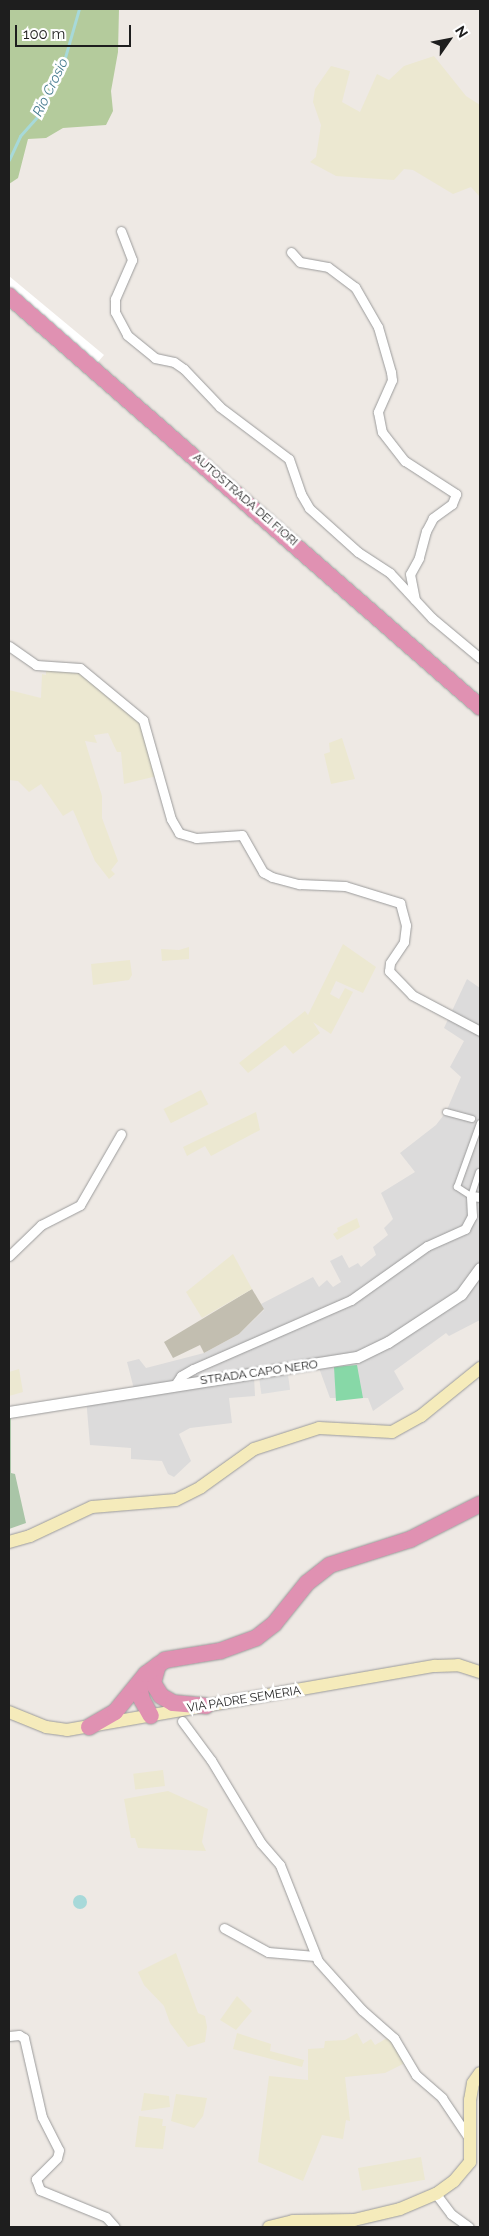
<!DOCTYPE html>
<style>
body{margin:0}
#map{position:relative;width:489px;height:2236px;overflow:hidden;background:#eee9e4;font-family:Raleway,sans-serif}
div>[style]{position:absolute}
[style*='--x']{left:calc(var(--x)*1px);top:calc(var(--y)*1px);width:calc(var(--w)*1px);rotate:calc(var(--a)*1deg)}
.residential>*{inset:0;background:#dcdbdb}
.construction>*{inset:0;background:#c2beb0}
.farmland>*{inset:0;background:#ece8d1;transform-origin:0 0}
.forest>*{inset:0;background:#b4cb9c}
.cemetery>*{inset:0;background:#a9c5a7}
.pitch>*{inset:0;background:#87d8a7}
.parking>*{inset:0;background:#dedede;transform-origin:0 0}
.water>*{inset:0;background:#a7d9d9}
.round{border-radius:50%}
.pier>*{inset:0;background:#fff}
.stream>*{height:2.5px;margin:-1.25px;padding:0 1.25px;transform-origin:1.25px;border-radius:1.25px;background:#a7d9d9}
.roads{filter:drop-shadow(0 0 1px #9b9b9b) drop-shadow(0 0 1px #9b9b9b)}
.pedestrian>*{height:6px;margin:-3px;padding:0 3px;transform-origin:3px;border-radius:3px;background:#fff}
.minor>*{height:9px;margin:-4.5px;padding:0 4.5px;transform-origin:4.5px;border-radius:4.5px;background:#fff}
.tertiary>*{height:11px;margin:-5.5px;padding:0 5.5px;transform-origin:5.5px;border-radius:5.5px;background:#fff}
.secondary>*{height:12px;margin:-6px;padding:0 6px;transform-origin:6px;border-radius:6px;background:#f5ebbb}
.motorway>*{height:16px;margin:-8px;padding:0 8px;transform-origin:8px;border-radius:8px;background:#e091b2}
span{translate:-50% -50%;white-space:nowrap;text-align:center;line-height:1.15;-webkit-text-stroke:5px #fff;paint-order:stroke}
.street-label{font-size:12px;color:#1e1e1e}
.water-label{font-size:14px;color:#477c90;font-style:italic}
.frame{position:absolute;inset:0;border:10px solid #1e1e1e;pointer-events:none}
.north{position:absolute;left:424px;top:15px;width:50px;height:50px;-webkit-text-stroke:4px #fff;paint-order:stroke;rotate:57deg;font-size:14px;font-weight:700;line-height:20px;text-align:center;color:#1e1e1e}
.north::after{content:'';display:block;margin:auto;width:18px;height:22px;background:#1e1e1e;clip-path:polygon(50% 0,100% 100%,50% 72%,0 100%)}
.scale{position:absolute;left:15px;top:25px;width:116px;height:22px;box-sizing:border-box;border:2px solid #1e1e1e;border-top:0;padding-left:6px;font-size:15px;line-height:18px;white-space:nowrap;color:#1e1e1e;-webkit-text-stroke:4px #fff;paint-order:stroke}
</style>
<div id="map">
<div class="residential">
<i style="clip-path:polygon(467px 979px,480px 988px,480px 1320px,449px 1336px,446px 1333px,394px 1371px,404px 1389px,373px 1411px,368px 1398px,330px 1398px,319px 1368px,254px 1377px,255px 1396px,229px 1398px,232px 1423px,190px 1428px,179px 1434px,191px 1461px,174px 1477px,168px 1474px,162px 1461px,131px 1459px,131px 1448px,90px 1445px,86px 1398px,134px 1389px,127px 1362px,139px 1359px,146px 1368px,204px 1353px,239px 1334px,264px 1310px,261px 1304px,313px 1277px,319px 1287px,327px 1280px,333px 1287px,341px 1282px,330px 1261px,342px 1255px,349px 1268px,358px 1263px,361px 1267px,376px 1255px,373px 1247px,388px 1235px,384px 1228px,393px 1219px,381px 1193px,415px 1172px,400px 1153px,436px 1125px,446px 1112px,461px 1077px,450px 1067px,464px 1041px,444px 1028px)"></i>
</div>
<div class="construction">
<i style="clip-path:polygon(252px 1289px,264px 1309px,239px 1334px,204px 1353px,200px 1345px,173px 1358px,164px 1342px)"></i>
</div>
<div class="farmland">
<i style="clip-path:polygon(434px 56px,466px 96px,480px 105px,480px 197px,471px 187px,453px 194px,413px 170px,404px 169px,394px 180px,336px 176px,310px 162px,316px 157px,321px 125px,313px 102px,315px 89px,331px 66px,350px 71px,342px 102px,360px 112px,377px 74px,389px 80px,404px 66px)"></i>
<i style="clip-path:polygon(46px 670px,84px 673px,105px 695px,139px 720px,157px 776px,124px 784px,121px 752px,117px 752px,108px 733px,94px 735px,97px 743px,85px 741px,102px 796px,102px 818px,118px 861px,111px 870px,115px 874px,109px 879px,95px 861px,73px 810px,63px 816px,41px 784px,29px 792px,18px 781px,9px 780px,9px 690px,41px 698px,42px 674px,46px 675px)"></i>
<i style="clip-path:polygon(342px 738px,355px 779px,331px 784px,324px 754px,330px 752px,329px 743px)"></i>
<i style="clip-path:polygon(343px 944px,376px 967px,363px 993px,336px 981px,330px 994px,339px 999px,345px 988px,353px 992px,331px 1034px,313px 1022px,320px 1033px,293px 1054px,285px 1045px,248px 1073px,239px 1063px,305px 1011px,308px 1015px)"></i>
<i style="clip-path:polygon(189px 947px,189px 959px,162px 961px,161px 949px,179px 950px)"></i>
<i style="clip-path:polygon(130px 960px,132px 975px,129px 980px,93px 985px,91px 964px)"></i>
<i style="left:201px;top:1090px;width:16px;height:42px;rotate:63deg"></i>
<i style="clip-path:polygon(256px 1112px,260px 1130px,211px 1156px,205px 1146px,187px 1156px,183px 1147px)"></i>
<i style="clip-path:polygon(357px 1218px,360px 1227px,337px 1240px,333px 1234px,338px 1231px,337px 1228px)"></i>
<i style="clip-path:polygon(233px 1254px,252px 1289px,202px 1318px,186px 1292px)"></i>
<i style="clip-path:polygon(19px 1369px,23px 1392px,9px 1396px,9px 1372px)"></i>
<i style="left:163px;top:1770px;width:16px;height:30px;rotate:83deg"></i>
<i style="clip-path:polygon(168px 1791px,208px 1809px,202px 1842px,206px 1851px,138px 1848px,135px 1838px,131px 1838px,124px 1799px)"></i>
<i style="clip-path:polygon(176px 1953px,198px 2013px,205px 2016px,207px 2027px,205px 2042px,188px 2047px,170px 2023px,164px 2006px,144px 1985px,138px 1972px)"></i>
<i style="clip-path:polygon(237px 1996px,252px 2011px,236px 2030px,220px 2020px)"></i>
<i style="clip-path:polygon(237px 2033px,271px 2044px,270px 2051px,304px 2060px,302px 2067px,233px 2049px)"></i>
<i style="clip-path:polygon(357px 2033px,363px 2044px,371px 2039px,375px 2045px,389px 2037px,405px 2063px,385px 2073px,345px 2077px,350px 2121px,346px 2120px,343px 2139px,322px 2135px,303px 2181px,258px 2162px,269px 2076px,308px 2080px,308px 2049px,324px 2048px,325px 2041px,345px 2040px)"></i>
<i style="clip-path:polygon(144px 2093px,169px 2096px,170px 2107px,141px 2111px)"></i>
<i style="clip-path:polygon(176px 2094px,207px 2098px,203px 2116px,194px 2128px,171px 2121px)"></i>
<i style="clip-path:polygon(139px 2116px,163px 2119px,162px 2126px,166px 2126px,163px 2149px,135px 2147px)"></i>
<i style="left:421px;top:2157px;width:23px;height:64px;rotate:80deg"></i>
</div>
<div class="forest">
<i style="clip-path:polygon(9px 9px,119px 9px,118px 52px,111px 91px,113px 111px,106px 125px,63px 128px,46px 138px,28px 139px,18px 178px,9px 184px)"></i>
</div>
<div class="cemetery">
<i style="clip-path:polygon(11px 1418px,11px 1473px,15px 1474px,26px 1523px,9px 1529px,9px 1419px)"></i>
</div>
<div class="pitch">
<i style="clip-path:polygon(357px 1365px,363px 1398px,336px 1401px,334px 1367px)"></i>
</div>
<div class="parking">
<i style="left:288px;top:1375px;width:15px;height:29px;rotate:82deg"></i>
</div>
<div class="water">
<i class="round" style="left:73px;top:1895px;width:14px;height:14px"></i>
</div>
<div class="pier">
<i style="clip-path:polygon(9px 276px,104px 355px,97px 363px,9px 303px)"></i>
</div>
<div class="stream">
<i style="--x:9;--y:160;--w:26;--a:-65"></i>
<i style="--x:20;--y:136;--w:25;--a:-48"></i>
<i style="--x:37;--y:117;--w:62;--a:-64.3"></i>
<i style="--x:64;--y:61;--w:54;--a:-73.9"></i>
</div>
<div class="roads">
<div class="pedestrian">
<i style="--x:446;--y:1112;--w:27;--a:15"></i>
<i style="--x:479;--y:1172;--w:25;--a:108"></i>
<i style="--x:471;--y:1196;--w:17;--a:-147"></i>
<i style="--x:457;--y:1187;--w:68;--a:-70.2"></i>
</div>
<div class="minor">
<i style="--x:121;--y:231;--w:31;--a:69"></i>
<i style="--x:132;--y:260;--w:43;--a:113.6"></i>
<i style="--x:115;--y:299;--w:13;--a:90"></i>
<i style="--x:115;--y:312;--w:26;--a:62"></i>
<i style="--x:127;--y:335;--w:36;--a:39"></i>
<i style="--x:155;--y:358;--w:19;--a:12"></i>
<i style="--x:174;--y:362;--w:12;--a:35"></i>
<i style="--x:184;--y:369;--w:52;--a:46.5"></i>
<i style="--x:220;--y:407;--w:86;--a:37"></i>
<i style="--x:289;--y:459;--w:37;--a:71"></i>
<i style="--x:301;--y:494;--w:16;--a:60"></i>
<i style="--x:309;--y:508;--w:66;--a:41.9"></i>
<i style="--x:358;--y:552;--w:38;--a:33"></i>
<i style="--x:390;--y:573;--w:62;--a:47"></i>
<i style="--x:432;--y:618;--w:62;--a:39.8"></i>
<i style="--x:291;--y:252;--w:13;--a:48"></i>
<i style="--x:300;--y:262;--w:28;--a:10"></i>
<i style="--x:328;--y:267;--w:34;--a:37"></i>
<i style="--x:355;--y:287;--w:46;--a:60.1"></i>
<i style="--x:378;--y:327;--w:47;--a:73.9"></i>
<i style="--x:391;--y:372;--w:8;--a:83"></i>
<i style="--x:392;--y:380;--w:35;--a:114"></i>
<i style="--x:378;--y:412;--w:20;--a:79"></i>
<i style="--x:382;--y:432;--w:37;--a:52"></i>
<i style="--x:405;--y:461;--w:61;--a:32.9"></i>
<i style="--x:456;--y:494;--w:11;--a:112"></i>
<i style="--x:452;--y:504;--w:24;--a:144"></i>
<i style="--x:433;--y:518;--w:15;--a:118"></i>
<i style="--x:426;--y:531;--w:28;--a:105"></i>
<i style="--x:419;--y:558;--w:18;--a:119"></i>
<i style="--x:410;--y:574;--w:26;--a:79"></i>
<i style="--x:9;--y:646;--w:33;--a:35"></i>
<i style="--x:36;--y:665;--w:44;--a:3.9"></i>
<i style="--x:80;--y:668;--w:82;--a:39.5"></i>
<i style="--x:143;--y:720;--w:103;--a:74.2"></i>
<i style="--x:171;--y:819;--w:16;--a:60"></i>
<i style="--x:179;--y:833;--w:18;--a:16"></i>
<i style="--x:196;--y:838;--w:46;--a:-3.7"></i>
<i style="--x:242;--y:835;--w:43;--a:60.4"></i>
<i style="--x:263;--y:872;--w:10;--a:29"></i>
<i style="--x:272;--y:877;--w:28;--a:15"></i>
<i style="--x:299;--y:884;--w:46;--a:2.5"></i>
<i style="--x:345;--y:886;--w:58;--a:17.2"></i>
<i style="--x:400;--y:903;--w:23;--a:75"></i>
<i style="--x:406;--y:925;--w:17;--a:97"></i>
<i style="--x:404;--y:942;--w:25;--a:124"></i>
<i style="--x:390;--y:963;--w:8;--a:97"></i>
<i style="--x:389;--y:971;--w:33;--a:46"></i>
<i style="--x:412;--y:995;--w:77;--a:27.9"></i>
<i style="--x:9;--y:1256;--w:45;--a:-44.1"></i>
<i style="--x:41;--y:1225;--w:44;--a:-27.1"></i>
<i style="--x:80;--y:1205;--w:82;--a:-60"></i>
<i style="--x:175;--y:1385;--w:11;--a:-56"></i>
<i style="--x:181;--y:1376;--w:14;--a:-30"></i>
<i style="--x:193;--y:1369;--w:172;--a:-23.6"></i>
<i style="--x:351;--y:1300;--w:93;--a:-35.4"></i>
<i style="--x:427;--y:1246;--w:42;--a:-24.1"></i>
<i style="--x:465;--y:1229;--w:15;--a:-62"></i>
<i style="--x:472;--y:1216;--w:20;--a:-93"></i>
<i style="--x:471;--y:1196;--w:9;--a:6"></i>
<i style="--x:182;--y:1721;--w:49;--a:53.4"></i>
<i style="--x:211;--y:1760;--w:97;--a:58.9"></i>
<i style="--x:261;--y:1843;--w:29;--a:49"></i>
<i style="--x:280;--y:1865;--w:103;--a:68.4"></i>
<i style="--x:318;--y:1961;--w:66;--a:48.1"></i>
<i style="--x:362;--y:2010;--w:43;--a:41.2"></i>
<i style="--x:394;--y:2038;--w:43;--a:59.3"></i>
<i style="--x:416;--y:2075;--w:35;--a:41"></i>
<i style="--x:442;--y:2098;--w:52;--a:56"></i>
<i style="--x:224;--y:1928;--w:50;--a:28.6"></i>
<i style="--x:268;--y:1952;--w:47;--a:4.9"></i>
<i style="--x:9;--y:2036;--w:10;--a:-6"></i>
<i style="--x:19;--y:2035;--w:6;--a:31"></i>
<i style="--x:24;--y:2038;--w:81;--a:77.2"></i>
<i style="--x:42;--y:2117;--w:37;--a:63"></i>
<i style="--x:59;--y:2150;--w:8;--a:104"></i>
<i style="--x:57;--y:2158;--w:30;--a:135"></i>
<i style="--x:36;--y:2179;--w:12;--a:70"></i>
<i style="--x:40;--y:2190;--w:71;--a:22.2"></i>
<i style="--x:106;--y:2217;--w:13;--a:48"></i>
<i style="--x:436;--y:2194;--w:25;--a:53"></i>
<i style="--x:451;--y:2214;--w:22;--a:36"></i>
</div>
<div class="tertiary">
<i style="--x:9;--y:1412;--w:352;--a:-9"></i>
<i style="--x:357;--y:1357;--w:34;--a:-26"></i>
<i style="--x:388;--y:1342;--w:87;--a:-33.3"></i>
<i style="--x:461;--y:1294;--w:32;--a:-54"></i>
</div>
<div class="secondary">
<i style="--x:9;--y:1542;--w:22;--a:-16"></i>
<i style="--x:30;--y:1536;--w:68;--a:-25.1"></i>
<i style="--x:92;--y:1507;--w:84;--a:-4.8"></i>
<i style="--x:176;--y:1500;--w:28;--a:-27"></i>
<i style="--x:201;--y:1487;--w:65;--a:-35.6"></i>
<i style="--x:254;--y:1449;--w:68;--a:-17.9"></i>
<i style="--x:319;--y:1428;--w:73;--a:3.1"></i>
<i style="--x:392;--y:1432;--w:33;--a:-29"></i>
<i style="--x:421;--y:1416;--w:76;--a:-39.1"></i>
<i style="--x:9;--y:1712;--w:40;--a:22"></i>
<i style="--x:46;--y:1727;--w:21;--a:8"></i>
<i style="--x:67;--y:1730;--w:374;--a:-9.9"></i>
<i style="--x:435;--y:1666;--w:23;--a:-2"></i>
<i style="--x:458;--y:1665;--w:23;--a:18"></i>
<i style="--x:269;--y:2227;--w:25;--a:-14"></i>
<i style="--x:293;--y:2221;--w:61;--a:-0.9"></i>
<i style="--x:354;--y:2220;--w:47;--a:-13.4"></i>
<i style="--x:400;--y:2209;--w:39;--a:-23"></i>
<i style="--x:436;--y:2194;--w:22;--a:-36"></i>
<i style="--x:454;--y:2181;--w:25;--a:-50"></i>
<i style="--x:470;--y:2162;--w:62;--a:-90"></i>
<i style="--x:470;--y:2100;--w:17;--a:-80"></i>
<i style="--x:473;--y:2083;--w:12;--a:-55"></i>
</div>
<div class="motorway">
<i style="--x:9;--y:296;--w:625;--a:41.11"></i>
<i style="--x:158;--y:1665;--w:19;--a:106"></i>
<i style="--x:153;--y:1683;--w:15;--a:58"></i>
<i style="--x:161;--y:1696;--w:14;--a:30"></i>
<i style="--x:173;--y:1703;--w:33;--a:5"></i>
<i style="--x:139;--y:1685;--w:15;--a:79"></i>
<i style="--x:142;--y:1700;--w:18;--a:61"></i>
<i style="--x:89;--y:1727;--w:30;--a:-30"></i>
<i style="--x:115;--y:1712;--w:49;--a:-50.8"></i>
<i style="--x:146;--y:1674;--w:24;--a:-36"></i>
<i style="--x:165;--y:1660;--w:56;--a:-9.3"></i>
<i style="--x:220;--y:1651;--w:38;--a:-20"></i>
<i style="--x:256;--y:1638;--w:23;--a:-38"></i>
<i style="--x:274;--y:1624;--w:53;--a:-51.2"></i>
<i style="--x:307;--y:1583;--w:29;--a:-38"></i>
<i style="--x:330;--y:1565;--w:85;--a:-17.8"></i>
<i style="--x:411;--y:1539;--w:77;--a:-26.9"></i>
</div>
</div>
<div class="street-label">
<span style="left:245px;top:500px;rotate:41deg">AUTOSTRADA DEI FIORI</span>
<span style="left:259px;top:1373px;rotate:-8deg">STRADA CAPO NERO</span>
<span style="left:244px;top:1700px;rotate:-9deg">VIA PADRE SEMERIA</span>
</div>
<div class="water-label">
<span style="left:50px;top:87px;rotate:-64deg">Rio Crosio</span>
</div>
<div class="frame"></div>
<div class="north">N</div>
<div class="scale">100 m</div>
</div>
